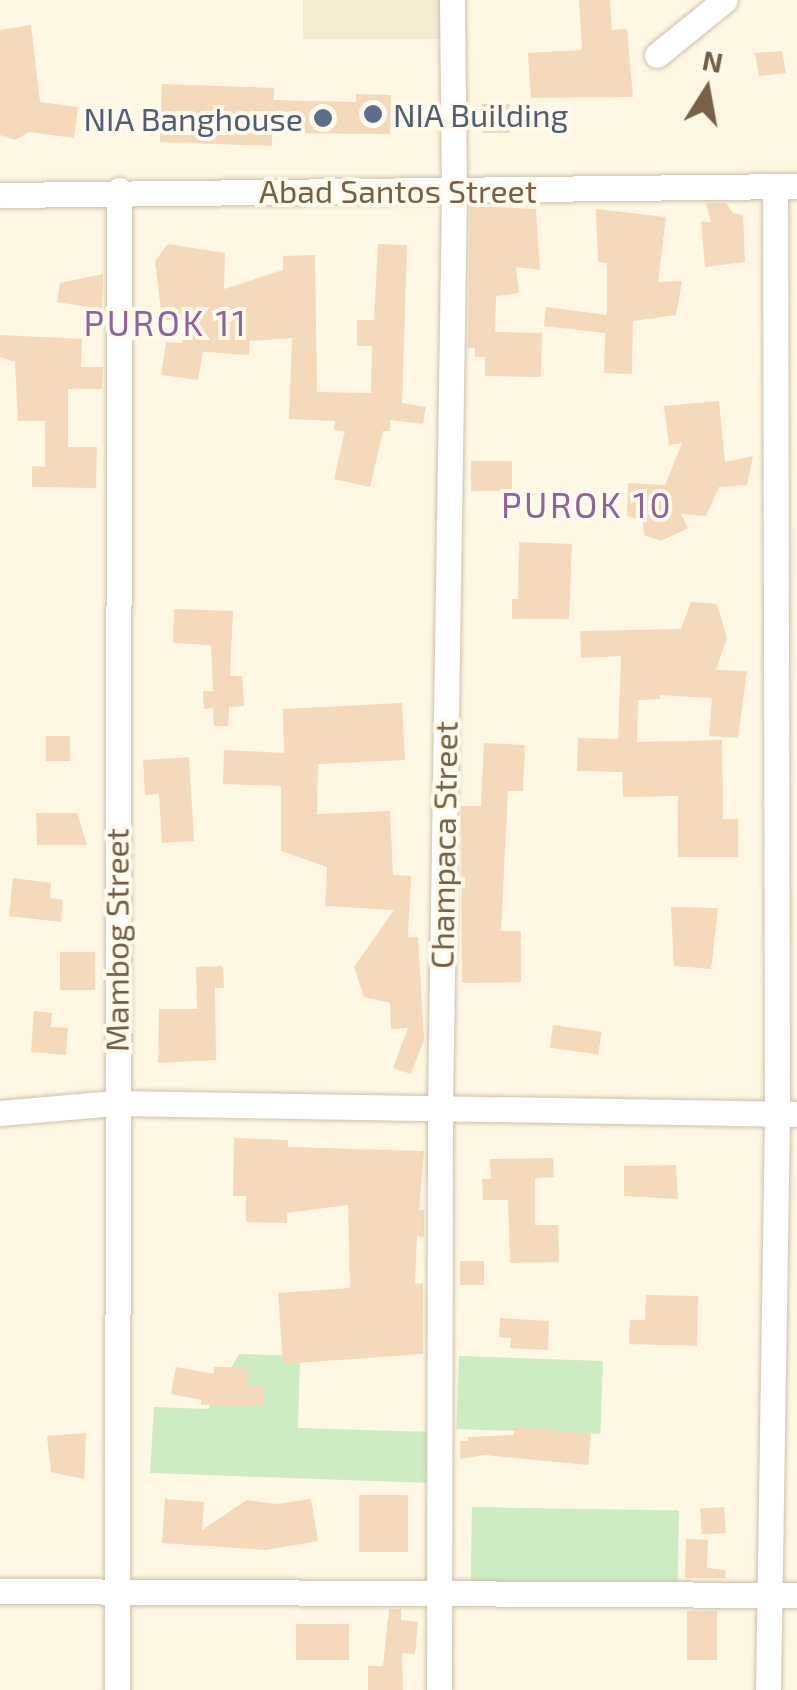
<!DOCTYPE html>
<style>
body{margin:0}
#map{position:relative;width:797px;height:1690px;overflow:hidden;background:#fdf7e4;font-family:"Exo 2",sans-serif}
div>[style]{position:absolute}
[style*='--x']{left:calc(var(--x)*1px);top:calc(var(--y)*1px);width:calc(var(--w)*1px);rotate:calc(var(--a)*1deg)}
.residential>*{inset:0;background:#f5ead2;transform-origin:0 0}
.green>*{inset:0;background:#cdecc2;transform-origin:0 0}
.building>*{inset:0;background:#f4d9bb;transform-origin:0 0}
.roads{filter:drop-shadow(0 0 2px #cfc0aa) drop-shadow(0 0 2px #cfc0aa)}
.minor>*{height:25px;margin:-12.5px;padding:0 12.5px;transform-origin:12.5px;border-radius:12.5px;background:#fff}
.dots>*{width:28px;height:28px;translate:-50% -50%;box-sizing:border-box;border:5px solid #fffaec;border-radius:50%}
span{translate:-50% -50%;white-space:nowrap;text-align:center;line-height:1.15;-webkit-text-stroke:8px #fffaec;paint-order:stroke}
.service-label{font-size:32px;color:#4e5e75}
.left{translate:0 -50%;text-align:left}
.right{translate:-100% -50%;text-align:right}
.street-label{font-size:32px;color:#776048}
.neighbourhood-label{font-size:35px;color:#90639b;letter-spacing:2.5px}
.north{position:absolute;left:657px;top:40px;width:100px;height:100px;-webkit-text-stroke:8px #fffaec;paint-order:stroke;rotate:11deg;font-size:28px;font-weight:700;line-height:40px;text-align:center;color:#776048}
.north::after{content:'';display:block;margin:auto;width:35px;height:45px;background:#776048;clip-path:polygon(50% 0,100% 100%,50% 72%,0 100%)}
</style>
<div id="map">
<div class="residential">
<i style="left:303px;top:0;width:141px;height:39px"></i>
</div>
<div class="green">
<i style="clip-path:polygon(239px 1354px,300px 1356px,298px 1428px,432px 1432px,431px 1483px,150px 1473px,154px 1407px,208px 1409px)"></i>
<i style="left:459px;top:1356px;width:144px;height:73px;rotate:2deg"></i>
<i style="left:472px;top:1507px;width:207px;height:78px;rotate:1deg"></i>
</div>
<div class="building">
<i style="clip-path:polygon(579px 0,610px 0,612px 30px,627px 29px,633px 97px,531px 98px,528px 53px,582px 50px)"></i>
<i style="clip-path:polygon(31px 25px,40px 102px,78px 107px,74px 138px,29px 132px,15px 140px,0 135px,0 30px)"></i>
<i style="clip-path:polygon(782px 51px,786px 73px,759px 76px,755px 53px)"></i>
<i style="clip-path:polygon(162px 84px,274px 88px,274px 100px,356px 102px,356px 94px,391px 95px,390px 134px,272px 133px,272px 146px,160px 142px)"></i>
<i style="left:482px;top:104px;width:28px;height:29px"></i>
<i style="clip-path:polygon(706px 203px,726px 203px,733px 213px,743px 215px,745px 262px,705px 267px,701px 221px,711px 222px)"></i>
<i style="clip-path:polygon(470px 206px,536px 209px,540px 270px,516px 267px,519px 293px,496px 296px,495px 332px,542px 333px,541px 377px,485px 376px,485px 357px,475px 357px,475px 348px,468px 348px)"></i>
<i style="clip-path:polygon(596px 209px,666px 217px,658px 282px,682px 281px,676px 315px,633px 321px,632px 374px,604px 373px,605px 333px,544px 326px,546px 307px,607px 315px,607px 263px,598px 262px)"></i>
<i style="clip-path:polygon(168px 244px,225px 253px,224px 289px,283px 270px,283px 256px,315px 255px,317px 392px,371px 393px,372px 346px,357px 346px,357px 320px,374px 320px,378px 244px,407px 245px,402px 403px,426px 407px,423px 424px,390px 420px,390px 431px,383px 431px,370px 487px,334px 479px,345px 431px,334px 430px,335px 421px,289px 419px,292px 338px,250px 341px,249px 355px,203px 352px,198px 380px,161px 375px,166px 342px,182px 343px,184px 322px,162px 319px,155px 261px)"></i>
<i style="clip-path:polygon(103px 274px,102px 309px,57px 302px,60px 283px)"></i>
<i style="clip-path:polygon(0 335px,82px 339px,81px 367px,103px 367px,102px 389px,68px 389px,68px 447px,97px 447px,96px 488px,32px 487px,32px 466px,45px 467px,45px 421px,18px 421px,15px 362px,0 357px)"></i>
<i style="clip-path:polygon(719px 401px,725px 462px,753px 456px,747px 485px,719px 487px,706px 516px,681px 514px,688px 528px,661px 541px,644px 535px,643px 521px,627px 516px,628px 483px,665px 485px,682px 443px,669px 445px,664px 406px)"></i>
<i style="left:471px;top:461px;width:41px;height:30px"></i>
<i style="clip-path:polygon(519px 542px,572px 544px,569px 619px,512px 619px,512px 599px,518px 599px)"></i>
<i style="clip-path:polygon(691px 602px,717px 604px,727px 638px,716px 670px,747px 671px,738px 738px,709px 736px,712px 698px,660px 695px,660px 699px,638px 700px,637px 742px,722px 740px,723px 819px,738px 819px,738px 857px,678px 857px,678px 796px,623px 797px,622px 772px,577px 771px,578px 738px,618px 739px,621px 656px,581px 658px,580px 631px,681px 629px)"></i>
<i style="clip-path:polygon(174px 609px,233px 611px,230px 676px,242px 676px,244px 706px,229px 707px,228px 726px,214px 726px,213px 708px,204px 709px,203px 691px,213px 691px,211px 645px,173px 643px)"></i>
<i style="clip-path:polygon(402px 703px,405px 760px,318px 764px,317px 814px,390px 811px,393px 875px,411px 876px,408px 938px,418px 937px,424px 1040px,411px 1074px,393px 1068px,408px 1028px,391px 1029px,390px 1003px,364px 997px,354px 967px,394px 910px,325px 906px,327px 867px,281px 851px,281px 786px,223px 784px,224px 750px,284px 753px,283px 709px)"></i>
<i style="left:46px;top:736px;width:24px;height:25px"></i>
<i style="clip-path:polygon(484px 743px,525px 745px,523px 791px,508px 791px,501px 931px,521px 931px,521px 982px,462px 983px,461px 806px,481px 806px)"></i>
<i style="clip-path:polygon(189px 757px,194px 841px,162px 843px,159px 794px,145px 795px,143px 760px)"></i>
<i style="clip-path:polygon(36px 813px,77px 813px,87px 845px,37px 845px)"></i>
<i style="clip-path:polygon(13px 878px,51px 883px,50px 898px,63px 900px,61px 922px,9px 916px)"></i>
<i style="clip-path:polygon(671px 907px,718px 908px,711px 969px,674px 966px)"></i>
<i style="left:60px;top:952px;width:35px;height:38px"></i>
<i style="clip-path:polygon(223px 966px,224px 988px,215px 988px,216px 1060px,158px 1063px,159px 1009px,197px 1009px,196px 967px)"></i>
<i style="clip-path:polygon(34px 1011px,52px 1013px,51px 1027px,68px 1028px,66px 1055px,31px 1052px)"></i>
<i style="left:553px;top:1025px;width:49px;height:23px;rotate:8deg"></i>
<i style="clip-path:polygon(234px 1138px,288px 1140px,288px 1147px,424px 1151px,419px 1210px,424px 1210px,424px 1237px,417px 1236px,415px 1284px,423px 1283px,423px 1354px,283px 1364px,278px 1293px,350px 1288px,348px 1205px,287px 1213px,287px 1223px,246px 1222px,246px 1196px,233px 1196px)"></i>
<i style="clip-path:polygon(553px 1158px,554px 1177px,535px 1178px,535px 1225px,558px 1225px,559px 1262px,510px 1263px,508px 1200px,483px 1200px,482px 1179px,491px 1179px,490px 1159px)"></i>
<i style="clip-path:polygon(676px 1165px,678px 1199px,624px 1196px,624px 1166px)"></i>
<i style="left:460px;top:1261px;width:24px;height:24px"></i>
<i style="clip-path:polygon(646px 1295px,698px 1296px,697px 1346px,629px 1344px,630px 1320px,645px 1320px)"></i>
<i style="clip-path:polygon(500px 1318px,549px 1321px,548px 1350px,510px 1348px,511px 1338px,499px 1337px)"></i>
<i style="clip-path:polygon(176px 1367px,214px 1374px,214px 1367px,247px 1367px,247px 1385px,263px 1385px,263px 1405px,201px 1405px,201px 1400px,171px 1394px)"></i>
<i style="clip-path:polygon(514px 1427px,591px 1434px,588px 1465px,485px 1455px,460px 1459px,460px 1441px,468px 1441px,468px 1437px,514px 1435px)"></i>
<i style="clip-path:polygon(86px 1433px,84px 1479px,51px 1472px,47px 1436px)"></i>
<i style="left:359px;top:1495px;width:49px;height:57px"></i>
<i style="clip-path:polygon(165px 1499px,204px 1502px,202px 1530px,247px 1500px,277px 1504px,311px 1499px,318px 1541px,266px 1550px,162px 1543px)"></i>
<i style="left:724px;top:1507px;width:26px;height:24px;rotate:86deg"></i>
<i style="clip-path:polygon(686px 1539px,708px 1540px,707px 1568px,726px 1570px,725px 1578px,685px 1578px)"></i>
<i style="clip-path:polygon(389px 1609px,401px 1609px,401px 1620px,418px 1622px,415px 1654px,402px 1653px,403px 1690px,368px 1690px,368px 1666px,383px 1666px)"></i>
<i style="left:687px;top:1611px;width:30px;height:49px"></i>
<i style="left:296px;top:1624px;width:53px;height:36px"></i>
</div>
<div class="roads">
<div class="minor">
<i style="--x:657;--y:55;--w:87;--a:-39"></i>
<i style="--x:0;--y:195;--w:797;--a:-0.65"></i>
<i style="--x:0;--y:1113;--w:115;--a:-5"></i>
<i style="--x:115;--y:1103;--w:682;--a:0.92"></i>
<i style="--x:0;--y:1591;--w:797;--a:0.29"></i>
<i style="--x:117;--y:1690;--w:1500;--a:-89.92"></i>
<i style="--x:439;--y:1690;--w:584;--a:-89.9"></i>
<i style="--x:440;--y:1106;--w:915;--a:-89.12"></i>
<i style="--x:454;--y:191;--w:191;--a:-90.6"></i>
<i style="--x:768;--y:1690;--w:576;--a:-89.1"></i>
<i style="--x:777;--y:1114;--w:927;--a:-90.12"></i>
</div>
</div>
<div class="dots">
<i style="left:373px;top:114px;background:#5c6f8a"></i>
<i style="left:323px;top:118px;background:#5c6f8a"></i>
</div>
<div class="service-label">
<span class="left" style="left:393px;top:114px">NIA Building</span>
<span class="right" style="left:303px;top:118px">NIA Banghouse</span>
</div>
<div class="street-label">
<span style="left:398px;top:190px">Abad Santos Street</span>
<span style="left:443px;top:845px;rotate:-89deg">Champaca Street</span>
<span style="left:116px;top:940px;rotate:-90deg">Mambog Street</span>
</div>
<div class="neighbourhood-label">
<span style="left:166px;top:322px">PUROK 11</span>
<span style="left:587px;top:504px">PUROK 10</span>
</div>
<div class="north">N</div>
</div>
